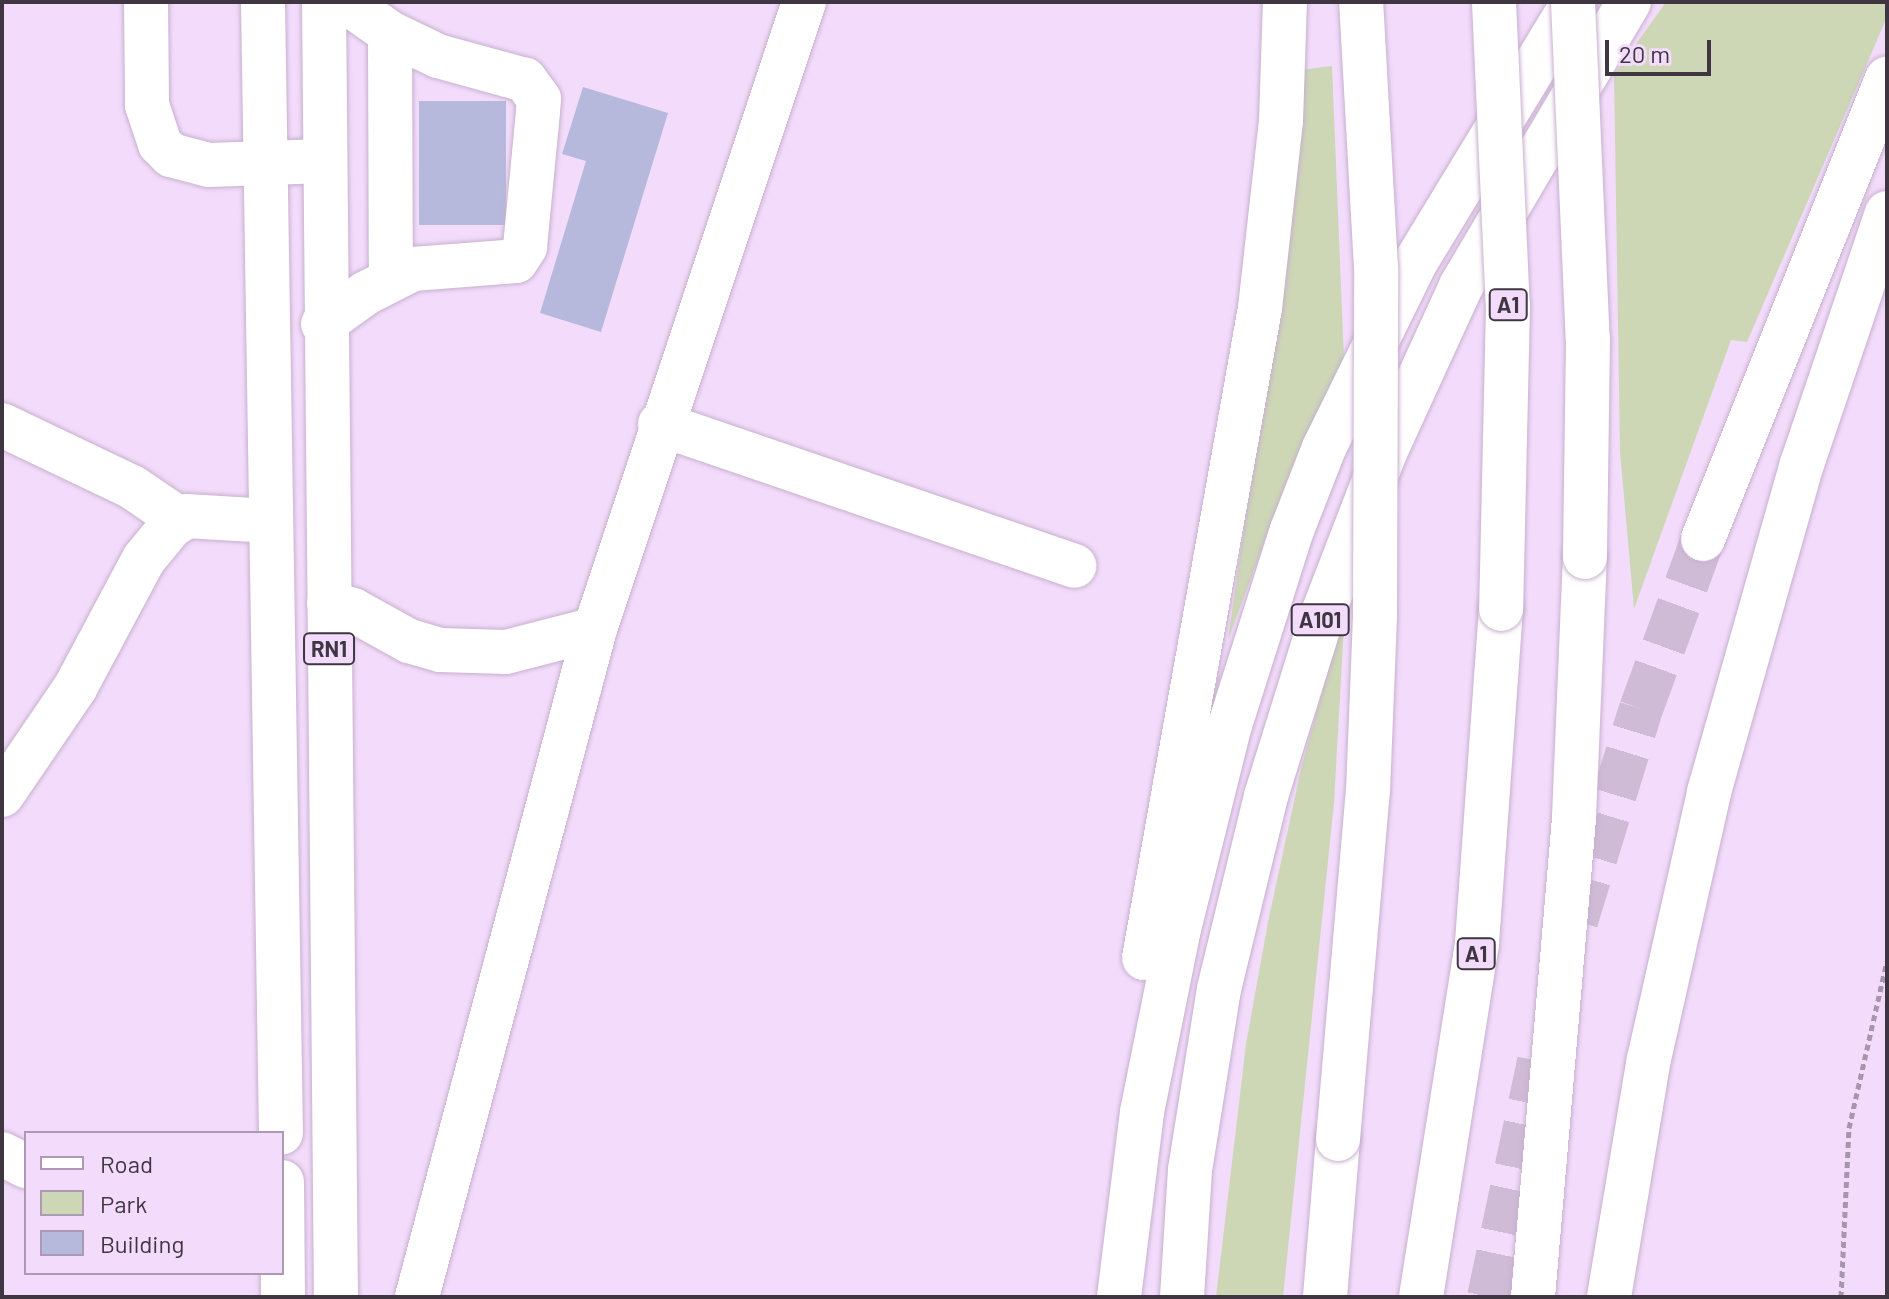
<!DOCTYPE html>
<style>
body{margin:0}
#map{position:relative;width:1889px;height:1299px;overflow:hidden;background:#f3dcfb;font-family:Barlow,sans-serif}
div>[style]{position:absolute}
[style*='--x']{left:calc(var(--x)*1px);top:calc(var(--y)*1px);width:calc(var(--w)*1px);rotate:calc(var(--a)*1deg)}
.green>*{inset:0;background:#cdd7b6}
.building>*{inset:0;background:#b6b9dc;transform-origin:0 0}
.highway-tunnel>*{height:44px;margin-top:-22px;transform-origin:0;background:repeating-linear-gradient(90deg,#cfbbd6 0 44px,transparent 0 66px)}
.path>*{height:5px;margin-top:-2.5px;transform-origin:0;background:repeating-linear-gradient(90deg,#a695ac 0 6px,transparent 0 10px)}
.roads{filter:drop-shadow(0 0 2px #c7b0ce) drop-shadow(0 0 2px #c7b0ce)}
.minor>*{height:44px;margin:-22px;padding:0 22px;transform-origin:22px;border-radius:22px;background:#fff}
.major>*{height:44px;margin:-22px;padding:0 22px;transform-origin:22px;border-radius:22px;background:#fff}
.highway>*{height:44px;margin:-22px;padding:0 22px;transform-origin:22px;border-radius:22px;background:#fff}
.bridges{filter:drop-shadow(0 0 2px #c7b0ce) drop-shadow(0 0 2px #c7b0ce)}
.highway-bridge>*{height:44px;margin:-22px;padding:0 22px;transform-origin:22px;border-radius:22px;background:#fff}
span{translate:-50% -50%;white-space:nowrap;text-align:center;line-height:1.15;-webkit-text-stroke:6px #f3dcfb;paint-order:stroke}
.shield-label span{padding:2px 6px;background:#f3dcfb;border:2px solid;border-radius:6px;-webkit-text-stroke-width:0}
.shield-label{font-size:22px;color:#3f3642;font-weight:700}
.frame{position:absolute;inset:0;border:4px solid #3f3642;pointer-events:none}
.legend{position:absolute;left:24px;top:1131px;width:260px;height:144px;box-sizing:border-box;background:#f3dcfb;border:2px solid #ab9ab1;margin:0;padding:10px 14px;list-style:none;font-size:24px;color:#3f3642}
.legend li{display:flex;align-items:center;gap:16px;height:40px}
.legend b{width:40px;border:2px solid #ab9ab1}
.scale{position:absolute;left:1605px;top:40px;width:106px;height:36px;box-sizing:border-box;border:4px solid #3f3642;border-top:0;padding-left:10px;font-size:24px;line-height:28px;white-space:nowrap;color:#3f3642;-webkit-text-stroke:6px #f3dcfb;paint-order:stroke}
</style>
<div id="map">
<div class="green">
<i style="clip-path:polygon(1666px 2px,1887px 2px,1887px 17px,1747px 342px,1731px 340px,1634px 609px,1620px 452px,1614px 75px)"></i>
<i style="clip-path:polygon(1332px 66px,1344px 360px,1295px 460px,1228px 640px,1279px 282px,1300px 70px)"></i>
<i style="clip-path:polygon(1345px 608px,1334px 803px,1283px 1297px,1216px 1297px,1246px 1044px,1268px 922px,1301px 769px)"></i>
</div>
<div class="building">
<i style="clip-path:polygon(583px 87px,668px 113px,601px 332px,540px 313px,586px 161px,562px 154px)"></i>
<i style="left:506px;top:101px;width:124px;height:87px;rotate:90deg"></i>
</div>
<div class="highway-tunnel">
<i style="--x:1576;--y:921;--w:222;--a:-73"></i>
<i style="--x:1641;--y:709;--w:181;--a:-70"></i>
<i style="--x:1489;--y:1297;--w:241;--a:-78"></i>
</div>
<div class="path">
<i style="--x:1841;--y:1297;--w:169;--a:-87.3"></i>
<i style="--x:1849;--y:1128;--w:171;--a:-77.2"></i>
</div>
<div class="roads">
<div class="minor">
<i style="--x:146;--y:2;--w:103;--a:89.4"></i>
<i style="--x:147;--y:105;--w:41;--a:71.6"></i>
<i style="--x:160;--y:144;--w:16;--a:45"></i>
<i style="--x:171;--y:155;--w:39;--a:15"></i>
<i style="--x:209;--y:165;--w:116;--a:-2"></i>
<i style="--x:390;--y:33;--w:245;--a:89.8"></i>
<i style="--x:323;--y:324;--w:53;--a:-35.8"></i>
<i style="--x:366;--y:293;--w:53;--a:-27.1"></i>
<i style="--x:413;--y:269;--w:103;--a:-4.4"></i>
<i style="--x:516;--y:261;--w:17;--a:-57"></i>
<i style="--x:525;--y:247;--w:137;--a:-84.5"></i>
<i style="--x:538;--y:111;--w:12;--a:-85"></i>
<i style="--x:539;--y:99;--w:24;--a:-126"></i>
<i style="--x:525;--y:80;--w:90;--a:-164.6"></i>
<i style="--x:438;--y:56;--w:53;--a:-154.4"></i>
<i style="--x:390;--y:33;--w:54;--a:-144.8"></i>
<i style="--x:660;--y:424;--w:438;--a:18.9"></i>
<i style="--x:2;--y:425;--w:144;--a:25.5"></i>
<i style="--x:132;--y:487;--w:57;--a:34.2"></i>
<i style="--x:2;--y:795;--w:130;--a:-55.7"></i>
<i style="--x:75;--y:688;--w:146;--a:-61.9"></i>
<i style="--x:144;--y:559;--w:43;--a:-50.7"></i>
<i style="--x:171;--y:526;--w:19;--a:-32"></i>
<i style="--x:187;--y:516;--w:83;--a:3.4"></i>
<i style="--x:2;--y:1154;--w:27;--a:27"></i>
<i style="--x:417;--y:1297;--w:691;--a:-75.08"></i>
<i style="--x:595;--y:629;--w:661;--a:-71.57"></i>
</div>
<div class="major">
<i style="--x:263;--y:2;--w:1131;--a:89.09"></i>
<i style="--x:324;--y:2;--w:1295;--a:89.47"></i>
<i style="--x:329;--y:603;--w:25;--a:16"></i>
<i style="--x:353;--y:610;--w:64;--a:29"></i>
<i style="--x:409;--y:641;--w:32;--a:16"></i>
<i style="--x:440;--y:650;--w:66;--a:1.7"></i>
<i style="--x:506;--y:652;--w:92;--a:-14.5"></i>
<i style="--x:282;--y:1182;--w:115;--a:89.5"></i>
</div>
<div class="highway">
<i style="--x:1703;--y:539;--w:496;--a:-68.2"></i>
<i style="--x:1144;--y:958;--w:660;--a:-79.88"></i>
<i style="--x:1260;--y:308;--w:188;--a:-83.6"></i>
<i style="--x:1281;--y:121;--w:119;--a:-88.1"></i>
<i style="--x:1119;--y:1297;--w:186;--a:-82.9"></i>
<i style="--x:1142;--y:1112;--w:187;--a:-78.6"></i>
<i style="--x:1179;--y:929;--w:210;--a:-76"></i>
<i style="--x:1230;--y:725;--w:205;--a:-72.4"></i>
<i style="--x:1292;--y:530;--w:88;--a:-68.7"></i>
<i style="--x:1324;--y:448;--w:206;--a:-63.8"></i>
<i style="--x:1415;--y:263;--w:306;--a:-58.7"></i>
<i style="--x:1182;--y:1297;--w:127;--a:-86.4"></i>
<i style="--x:1190;--y:1170;--w:183;--a:-80.9"></i>
<i style="--x:1219;--y:989;--w:199;--a:-76.3"></i>
<i style="--x:1266;--y:796;--w:192;--a:-72.7"></i>
<i style="--x:1323;--y:613;--w:175;--a:-68.9"></i>
<i style="--x:1386;--y:450;--w:180;--a:-65.4"></i>
<i style="--x:1461;--y:286;--w:330;--a:-59.4"></i>
<i style="--x:1325;--y:1297;--w:159;--a:-85.3"></i>
<i style="--x:1421;--y:1297;--w:358;--a:-81"></i>
<i style="--x:1477;--y:943;--w:335;--a:-85.9"></i>
<i style="--x:1533;--y:1297;--w:482;--a:-85.1"></i>
<i style="--x:1574;--y:817;--w:260;--a:-87.6"></i>
<i style="--x:1609;--y:1297;--w:241;--a:-80.5"></i>
<i style="--x:1649;--y:1059;--w:274;--a:-77.3"></i>
<i style="--x:1709;--y:792;--w:341;--a:-74.2"></i>
<i style="--x:1802;--y:464;--w:265;--a:-71.3"></i>
</div>
</div>
<div class="bridges">
<div class="highway-bridge">
<i style="--x:1494;--y:2;--w:304;--a:87.4"></i>
<i style="--x:1508;--y:306;--w:303;--a:91.3"></i>
<i style="--x:1573;--y:2;--w:337;--a:87.5"></i>
<i style="--x:1588;--y:339;--w:218;--a:90.8"></i>
<i style="--x:1338;--y:1139;--w:349;--a:-85.1"></i>
<i style="--x:1368;--y:791;--w:174;--a:-87.7"></i>
<i style="--x:1375;--y:617;--w:349;--a:-89.8"></i>
<i style="--x:1376;--y:268;--w:266;--a:-93.2"></i>
</div>
</div>
<div class="shield-label">
<span style="left:1508px;top:305px">A1</span>
<span style="left:1320px;top:620px">A101</span>
<span style="left:329px;top:649px">RN1</span>
<span style="left:1476px;top:954px">A1</span>
</div>
<div class="frame"></div>
<ul class="legend">
<li><b style="height:10px;background:#fff"></b>Road</li>
<li><b style="height:22px;background:#cdd7b6"></b>Park</li>
<li><b style="height:22px;background:#b6b9dc"></b>Building</li>
</ul>
<div class="scale">20 m</div>
</div>
